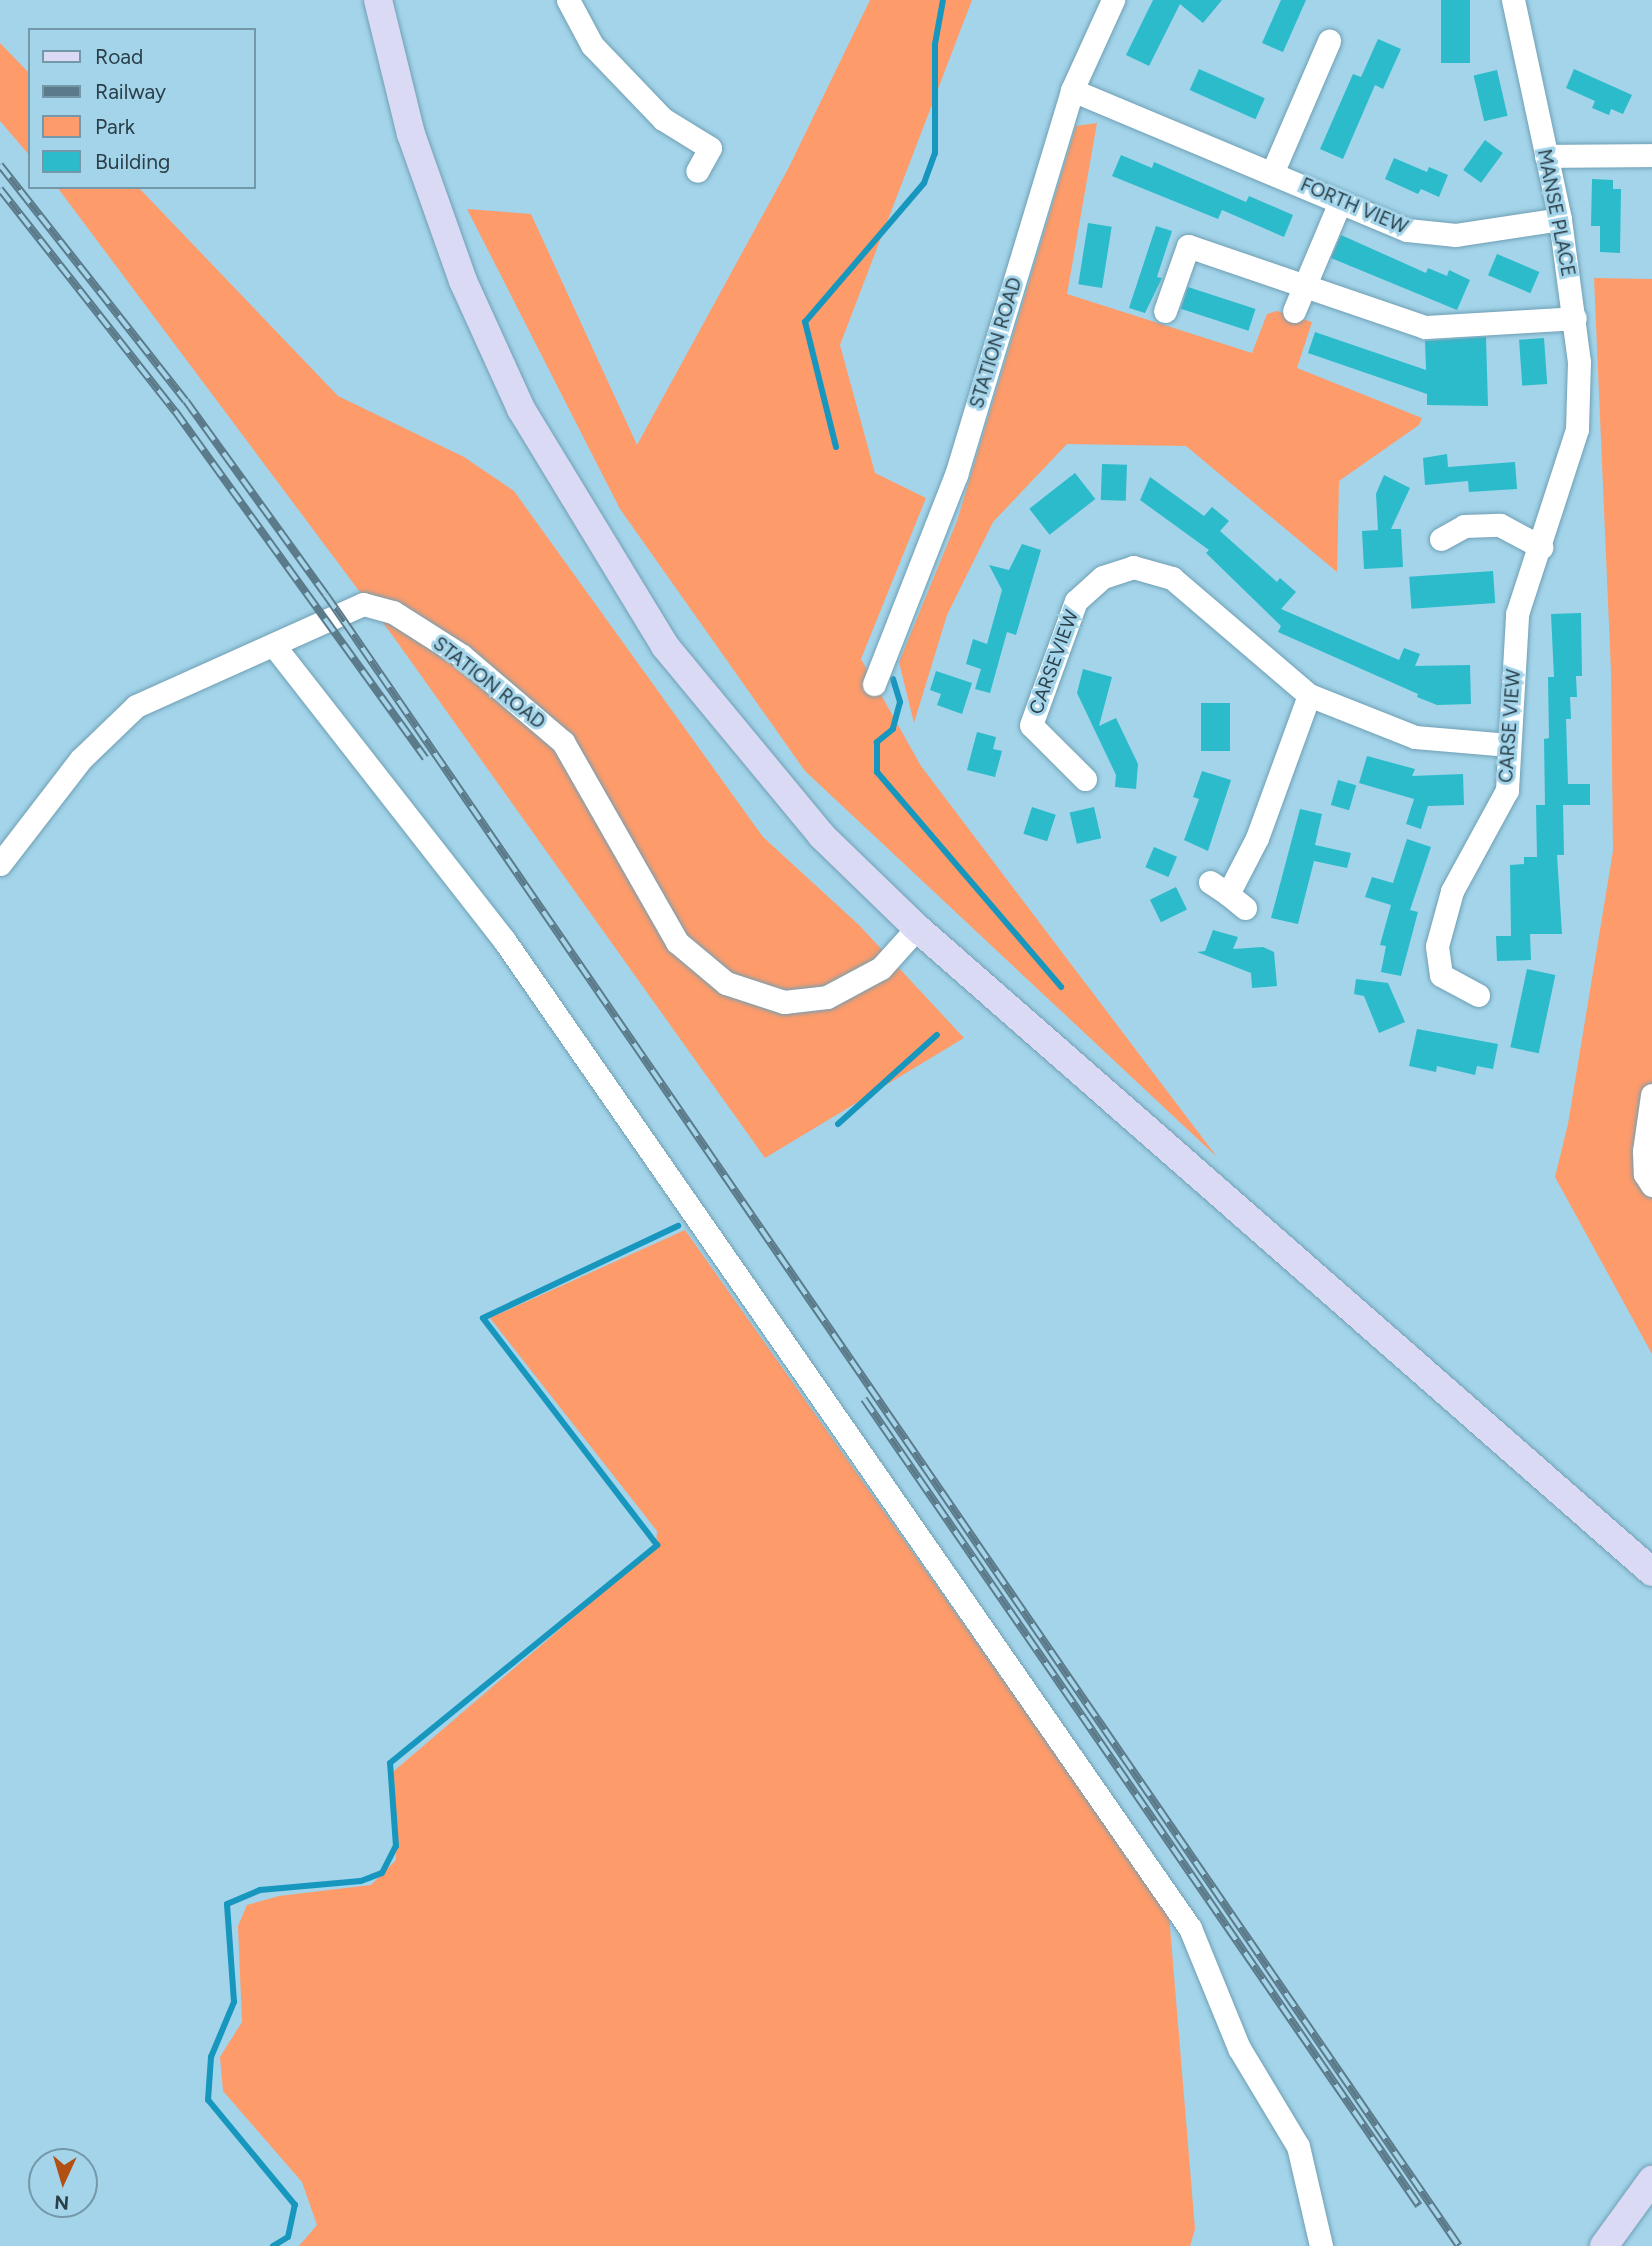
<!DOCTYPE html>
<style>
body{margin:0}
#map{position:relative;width:1652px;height:2246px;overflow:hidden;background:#a3d4ea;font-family:Figtree,sans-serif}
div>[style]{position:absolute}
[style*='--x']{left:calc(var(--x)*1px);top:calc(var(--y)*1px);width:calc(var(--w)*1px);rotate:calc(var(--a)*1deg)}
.green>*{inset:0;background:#fd9b6b}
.stream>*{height:6px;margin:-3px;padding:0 3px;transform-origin:3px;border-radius:3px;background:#1796be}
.building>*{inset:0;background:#2cbbcb;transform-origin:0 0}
.roads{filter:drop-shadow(0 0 2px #6f9fb3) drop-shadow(0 0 2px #6f9fb3)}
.minor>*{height:23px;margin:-11.5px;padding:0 11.5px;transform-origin:11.5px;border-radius:11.5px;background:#fff}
.major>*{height:28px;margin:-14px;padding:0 14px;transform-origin:14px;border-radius:14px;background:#dbdaf5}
.rail>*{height:8px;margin-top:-4px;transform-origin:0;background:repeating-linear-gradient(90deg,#a3d4ea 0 16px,#5c7b8a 0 32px);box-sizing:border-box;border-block:2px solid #5c7b8a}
span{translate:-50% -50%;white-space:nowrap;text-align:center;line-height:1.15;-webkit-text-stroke:6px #a3d4ea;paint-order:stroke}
.street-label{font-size:19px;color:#2b3f48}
.legend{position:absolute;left:28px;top:28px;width:228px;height:161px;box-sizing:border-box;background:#a3d4ea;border:2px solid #7398a9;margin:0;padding:9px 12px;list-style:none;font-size:21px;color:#2b3f48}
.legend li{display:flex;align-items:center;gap:14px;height:35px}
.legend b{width:35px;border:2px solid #7398a9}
.north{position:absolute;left:28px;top:2148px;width:70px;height:70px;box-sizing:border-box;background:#a3d4ea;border:2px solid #7398a9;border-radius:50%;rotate:184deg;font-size:19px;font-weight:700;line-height:28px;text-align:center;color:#2b3f48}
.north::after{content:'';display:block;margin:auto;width:24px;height:32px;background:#b25014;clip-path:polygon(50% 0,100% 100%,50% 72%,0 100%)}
</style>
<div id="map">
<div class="green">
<i style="clip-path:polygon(870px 0,972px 0,840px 345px,875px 473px,926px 498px,861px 659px,921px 766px,1217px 1157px,805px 771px,620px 509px,467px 209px,531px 214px,637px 445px,789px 167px)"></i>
<i style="clip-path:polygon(0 43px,30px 74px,30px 156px,0 121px)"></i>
<i style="clip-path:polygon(1097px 123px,1067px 294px,1252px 353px,1267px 314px,1277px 311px,1312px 322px,1297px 368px,1422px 418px,1419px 425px,1339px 481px,1337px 572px,1186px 446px,1067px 444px,993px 522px,947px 615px,914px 723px,899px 662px,957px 521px,1076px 126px)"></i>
<i style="clip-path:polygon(57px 187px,138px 187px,338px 396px,464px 457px,514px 491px,763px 837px,859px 925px,964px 1038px,765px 1158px,395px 639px)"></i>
<i style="clip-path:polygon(1594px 278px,1652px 279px,1652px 1354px,1555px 1177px,1568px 1124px,1613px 851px,1611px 671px)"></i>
<i style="clip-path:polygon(685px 1230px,1169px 1915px,1195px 2229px,1190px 2246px,299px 2246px,317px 2225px,302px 2182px,223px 2091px,220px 2057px,242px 2022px,238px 1926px,247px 1905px,279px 1896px,371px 1885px,396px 1860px,394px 1771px,656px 1547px,657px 1531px,490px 1318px)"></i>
</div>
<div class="stream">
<i style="--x:836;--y:447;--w:129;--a:-103.9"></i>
<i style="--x:805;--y:322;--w:183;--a:-49.4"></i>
<i style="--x:924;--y:183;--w:32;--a:-70"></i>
<i style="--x:935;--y:153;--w:109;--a:-90"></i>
<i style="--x:935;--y:44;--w:45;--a:-79.7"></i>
<i style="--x:893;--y:679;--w:24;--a:73"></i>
<i style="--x:900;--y:702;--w:28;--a:105"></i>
<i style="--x:893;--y:729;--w:21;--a:141"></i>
<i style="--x:877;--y:742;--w:30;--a:90"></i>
<i style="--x:877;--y:772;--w:283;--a:49.4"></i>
<i style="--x:838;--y:1124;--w:133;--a:-42"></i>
<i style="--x:273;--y:2246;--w:17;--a:-31"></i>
<i style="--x:288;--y:2237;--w:33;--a:-78"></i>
<i style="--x:295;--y:2205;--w:136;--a:-129.6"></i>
<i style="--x:208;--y:2100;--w:43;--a:-86"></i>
<i style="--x:211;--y:2057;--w:60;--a:-67.3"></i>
<i style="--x:234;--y:2002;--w:98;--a:-94.1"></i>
<i style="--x:227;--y:1904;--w:36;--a:-23"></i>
<i style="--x:260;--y:1890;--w:101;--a:-5.1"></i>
<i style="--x:361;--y:1881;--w:22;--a:-21"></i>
<i style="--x:382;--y:1873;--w:30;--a:-63"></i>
<i style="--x:396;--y:1846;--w:83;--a:-94.1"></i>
<i style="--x:390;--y:1763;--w:345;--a:-39.2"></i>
<i style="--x:657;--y:1545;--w:286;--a:-127.5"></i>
<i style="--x:483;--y:1318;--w:216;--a:-25.3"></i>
</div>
<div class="building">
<i style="clip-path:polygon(1153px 0,1222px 0,1203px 23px,1180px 4px,1149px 66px,1126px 55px)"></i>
<i style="clip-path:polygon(1281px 0,1306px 0,1283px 52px,1262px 43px)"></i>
<i style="left:1441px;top:0;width:29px;height:63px"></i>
<i style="clip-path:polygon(1378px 39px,1401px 49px,1383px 89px,1375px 85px,1343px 159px,1320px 149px,1353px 74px,1361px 77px)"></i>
<i style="left:1199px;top:69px;width:72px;height:23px;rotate:24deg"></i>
<i style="clip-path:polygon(1574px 69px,1632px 95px,1623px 114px,1611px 109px,1609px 115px,1592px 108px,1595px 101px,1566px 88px)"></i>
<i style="left:1497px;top:70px;width:47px;height:24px;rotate:77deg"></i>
<i style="left:1485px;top:140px;width:22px;height:37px;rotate:36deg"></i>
<i style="clip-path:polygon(1121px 155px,1152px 168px,1154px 162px,1246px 202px,1249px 196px,1293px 215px,1284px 237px,1222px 210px,1218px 219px,1112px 176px)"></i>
<i style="clip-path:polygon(1394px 158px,1427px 172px,1429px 167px,1448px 175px,1439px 197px,1421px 189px,1418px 194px,1385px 179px)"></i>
<i style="clip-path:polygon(1592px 179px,1613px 180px,1613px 189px,1621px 189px,1620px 253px,1600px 252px,1600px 226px,1591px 226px)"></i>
<i style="left:1088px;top:223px;width:24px;height:62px;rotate:9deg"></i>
<i style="clip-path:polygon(1156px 226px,1172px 231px,1157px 277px,1162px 278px,1145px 313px,1129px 308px)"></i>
<i style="clip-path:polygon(1341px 235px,1426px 273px,1428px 268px,1447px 276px,1449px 270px,1470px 280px,1457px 310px,1331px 258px)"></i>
<i style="left:1497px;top:254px;width:46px;height:23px;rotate:23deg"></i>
<i style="left:1188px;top:287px;width:71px;height:23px;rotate:18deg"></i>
<i style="clip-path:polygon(1315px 332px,1426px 370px,1425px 341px,1486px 337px,1488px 406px,1427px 405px,1427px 394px,1308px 353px)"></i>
<i style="left:1544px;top:338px;width:46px;height:25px;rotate:86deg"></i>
<i style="clip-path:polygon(1447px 454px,1448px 467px,1515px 462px,1517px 489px,1469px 492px,1468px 481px,1425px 485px,1423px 458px)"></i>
<i style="left:1102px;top:464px;width:25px;height:36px;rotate:2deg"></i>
<i style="left:1075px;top:473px;width:33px;height:58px;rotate:52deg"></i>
<i style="clip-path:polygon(1384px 475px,1410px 488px,1391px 529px,1401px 529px,1403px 567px,1364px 569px,1362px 531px,1378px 530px,1376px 494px)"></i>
<i style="clip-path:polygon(1150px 477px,1204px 516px,1212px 507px,1229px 521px,1220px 531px,1277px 582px,1280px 578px,1296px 592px,1281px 609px,1399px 660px,1404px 648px,1420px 654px,1415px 666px,1470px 665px,1471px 704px,1437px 705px,1417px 697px,1418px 694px,1278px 632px,1281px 626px,1206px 553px,1209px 550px,1140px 500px)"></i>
<i style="clip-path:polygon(1022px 544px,1041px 550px,1016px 635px,1007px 632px,990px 693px,975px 689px,981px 669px,966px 664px,973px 639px,987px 644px,1002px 590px,989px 565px,1009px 570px)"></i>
<i style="left:1493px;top:571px;width:32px;height:84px;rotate:86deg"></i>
<i style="clip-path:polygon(1581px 613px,1582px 676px,1576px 676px,1577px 697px,1570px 697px,1571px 719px,1566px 719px,1568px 784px,1590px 784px,1590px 805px,1563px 805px,1564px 855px,1557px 855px,1562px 934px,1530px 934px,1531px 960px,1497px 961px,1496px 936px,1511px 936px,1510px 865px,1524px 864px,1524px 857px,1537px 857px,1536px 805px,1545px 805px,1544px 739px,1549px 738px,1548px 677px,1554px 677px,1551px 614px)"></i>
<i style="clip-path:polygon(1083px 669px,1112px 677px,1099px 726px,1116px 718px,1138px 764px,1136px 789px,1115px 787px,1116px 775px,1077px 693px)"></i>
<i style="clip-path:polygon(936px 671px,972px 683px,962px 714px,937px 705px,941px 694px,930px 690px)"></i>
<i style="left:1201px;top:703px;width:29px;height:48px"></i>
<i style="clip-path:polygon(977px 732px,996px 737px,993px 749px,1002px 751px,995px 777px,967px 770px)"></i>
<i style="clip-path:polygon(1367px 756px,1415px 769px,1412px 776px,1463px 774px,1464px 805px,1428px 806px,1421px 829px,1406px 824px,1414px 799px,1359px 783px)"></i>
<i style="clip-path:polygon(1202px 771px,1231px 780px,1208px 851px,1184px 840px,1199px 799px,1193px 797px)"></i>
<i style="left:1338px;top:780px;width:19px;height:26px;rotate:16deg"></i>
<i style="left:1032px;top:807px;width:25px;height:28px;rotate:18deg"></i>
<i style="left:1094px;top:807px;width:32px;height:25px;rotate:77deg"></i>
<i style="clip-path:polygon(1300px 809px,1322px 814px,1315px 845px,1351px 853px,1347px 868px,1314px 861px,1298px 924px,1271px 918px)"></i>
<i style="clip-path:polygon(1407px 839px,1431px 847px,1410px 910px,1418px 912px,1401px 976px,1381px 972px,1386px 946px,1380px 945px,1391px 905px,1365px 897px,1372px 877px,1393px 883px)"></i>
<i style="left:1154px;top:847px;width:25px;height:22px;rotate:23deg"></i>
<i style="left:1176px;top:887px;width:25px;height:29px;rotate:64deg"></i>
<i style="clip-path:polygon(1213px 930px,1238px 937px,1233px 949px,1263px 947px,1274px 952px,1277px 986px,1252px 988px,1251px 973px,1197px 952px,1205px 951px)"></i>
<i style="left:1527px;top:969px;width:29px;height:80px;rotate:12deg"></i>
<i style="clip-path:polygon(1356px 979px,1388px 983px,1405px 1022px,1379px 1033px,1364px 996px,1354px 994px)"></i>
<i style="clip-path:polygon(1417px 1029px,1498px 1044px,1493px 1069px,1477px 1066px,1475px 1075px,1437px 1066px,1436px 1072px,1409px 1066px)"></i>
</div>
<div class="roads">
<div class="minor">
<i style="--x:568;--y:0;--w:51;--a:61.9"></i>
<i style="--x:592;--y:45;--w:103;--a:46.2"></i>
<i style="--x:663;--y:119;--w:55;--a:31.7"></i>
<i style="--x:710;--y:148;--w:26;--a:119"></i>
<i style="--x:1072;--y:90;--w:363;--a:22.7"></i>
<i style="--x:1407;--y:230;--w:49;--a:5.8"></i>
<i style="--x:1456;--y:235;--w:105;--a:-8.7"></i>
<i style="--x:1546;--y:156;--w:106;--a:-0.5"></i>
<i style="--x:1273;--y:171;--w:142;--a:-66.7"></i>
<i style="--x:1165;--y:311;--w:69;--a:-70.5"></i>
<i style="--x:1188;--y:246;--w:250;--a:18.9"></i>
<i style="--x:1425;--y:327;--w:150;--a:-3.4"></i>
<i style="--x:1294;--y:311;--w:118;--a:-67.1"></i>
<i style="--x:1441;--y:539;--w:26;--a:-29"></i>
<i style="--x:1464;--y:526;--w:36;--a:-2"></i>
<i style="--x:1500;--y:525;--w:47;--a:28.2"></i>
<i style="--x:275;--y:647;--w:372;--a:52"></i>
<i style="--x:504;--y:940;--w:1203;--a:55.23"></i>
<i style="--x:1190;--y:1928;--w:130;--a:67.8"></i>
<i style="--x:1239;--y:2048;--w:114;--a:59"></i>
<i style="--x:1298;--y:2146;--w:103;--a:77"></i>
<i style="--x:874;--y:684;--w:225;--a:-68.6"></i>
<i style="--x:956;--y:475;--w:402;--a:-73.2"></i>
<i style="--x:1072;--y:90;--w:99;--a:-65.5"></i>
<i style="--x:1085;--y:779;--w:76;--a:-135"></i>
<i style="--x:1031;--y:725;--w:132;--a:-70.1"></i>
<i style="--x:1076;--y:601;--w:36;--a:-42"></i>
<i style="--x:1103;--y:577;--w:32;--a:-18"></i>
<i style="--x:1133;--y:567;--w:41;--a:15.8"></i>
<i style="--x:1172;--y:578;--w:180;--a:40.5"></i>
<i style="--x:1309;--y:695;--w:114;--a:21.6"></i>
<i style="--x:1415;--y:737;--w:94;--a:4.9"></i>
<i style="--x:0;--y:864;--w:133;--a:-52.4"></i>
<i style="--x:81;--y:759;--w:76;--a:-43.9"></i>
<i style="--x:136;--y:706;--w:249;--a:-24.2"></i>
<i style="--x:363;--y:604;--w:31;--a:15"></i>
<i style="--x:393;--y:612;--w:82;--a:32.5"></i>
<i style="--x:462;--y:656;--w:133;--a:40.4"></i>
<i style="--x:563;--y:742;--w:230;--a:60.3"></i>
<i style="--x:677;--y:942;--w:64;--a:39.9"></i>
<i style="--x:726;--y:983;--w:61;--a:18.1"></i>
<i style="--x:784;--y:1002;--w:43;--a:-6.6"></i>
<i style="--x:827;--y:997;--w:61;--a:-28.2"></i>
<i style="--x:881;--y:968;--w:54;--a:-48"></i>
<i style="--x:1210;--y:882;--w:22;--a:34"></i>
<i style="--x:1245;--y:908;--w:22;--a:-141"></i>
<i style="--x:1228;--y:894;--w:63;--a:-62.6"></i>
<i style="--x:1257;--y:838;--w:152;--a:-70"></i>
<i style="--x:1478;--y:995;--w:42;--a:-151.6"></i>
<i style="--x:1441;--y:975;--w:29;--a:-98"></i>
<i style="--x:1437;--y:946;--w:57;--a:-74.7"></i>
<i style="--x:1452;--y:891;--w:115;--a:-61.4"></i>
<i style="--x:1507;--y:790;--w:176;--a:-86.7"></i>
<i style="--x:1517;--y:614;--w:194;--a:-72"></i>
<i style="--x:1577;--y:429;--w:67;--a:-88.3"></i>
<i style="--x:1579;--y:362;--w:144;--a:-97.6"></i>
<i style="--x:1560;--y:219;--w:224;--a:-102.1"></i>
<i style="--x:1652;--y:1095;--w:57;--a:98.1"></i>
<i style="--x:1644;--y:1151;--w:23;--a:88"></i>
<i style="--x:1645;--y:1174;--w:13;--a:58"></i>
</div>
<div class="major">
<i style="--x:378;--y:0;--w:138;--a:76.2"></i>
<i style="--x:411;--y:134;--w:156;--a:70.5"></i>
<i style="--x:463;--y:281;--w:141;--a:65.6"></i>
<i style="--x:521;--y:409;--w:277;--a:58.7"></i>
<i style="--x:665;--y:646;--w:246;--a:50.4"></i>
<i style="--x:822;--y:836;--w:132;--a:44.1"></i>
<i style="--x:917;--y:928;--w:977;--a:41.22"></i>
<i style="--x:1604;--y:2246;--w:82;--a:-54"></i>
</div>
</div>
<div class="rail">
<i style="--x:0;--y:165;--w:300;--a:51.8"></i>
<i style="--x:186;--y:401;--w:239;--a:54.2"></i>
<i style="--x:326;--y:595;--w:2002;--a:55.54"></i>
<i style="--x:0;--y:189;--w:283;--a:51.8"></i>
<i style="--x:175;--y:411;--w:428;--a:54.2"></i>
<i style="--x:864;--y:1399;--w:979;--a:55.48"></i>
</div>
<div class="street-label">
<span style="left:1354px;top:206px;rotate:23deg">FORTH VIEW</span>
<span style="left:1556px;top:213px;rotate:79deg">MANSE PLACE</span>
<span style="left:996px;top:343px;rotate:-73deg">STATION ROAD</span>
<span style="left:1054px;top:662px;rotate:-70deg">CARSEVIEW</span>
<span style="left:489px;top:683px;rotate:38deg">STATION ROAD</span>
<span style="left:1510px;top:726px;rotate:-86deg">CARSE VIEW</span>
</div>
<ul class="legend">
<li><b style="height:9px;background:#dbdaf5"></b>Road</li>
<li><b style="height:9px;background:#5c7b8a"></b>Railway</li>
<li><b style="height:19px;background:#fd9b6b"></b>Park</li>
<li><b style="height:19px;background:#2cbbcb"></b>Building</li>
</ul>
<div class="north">N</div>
</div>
